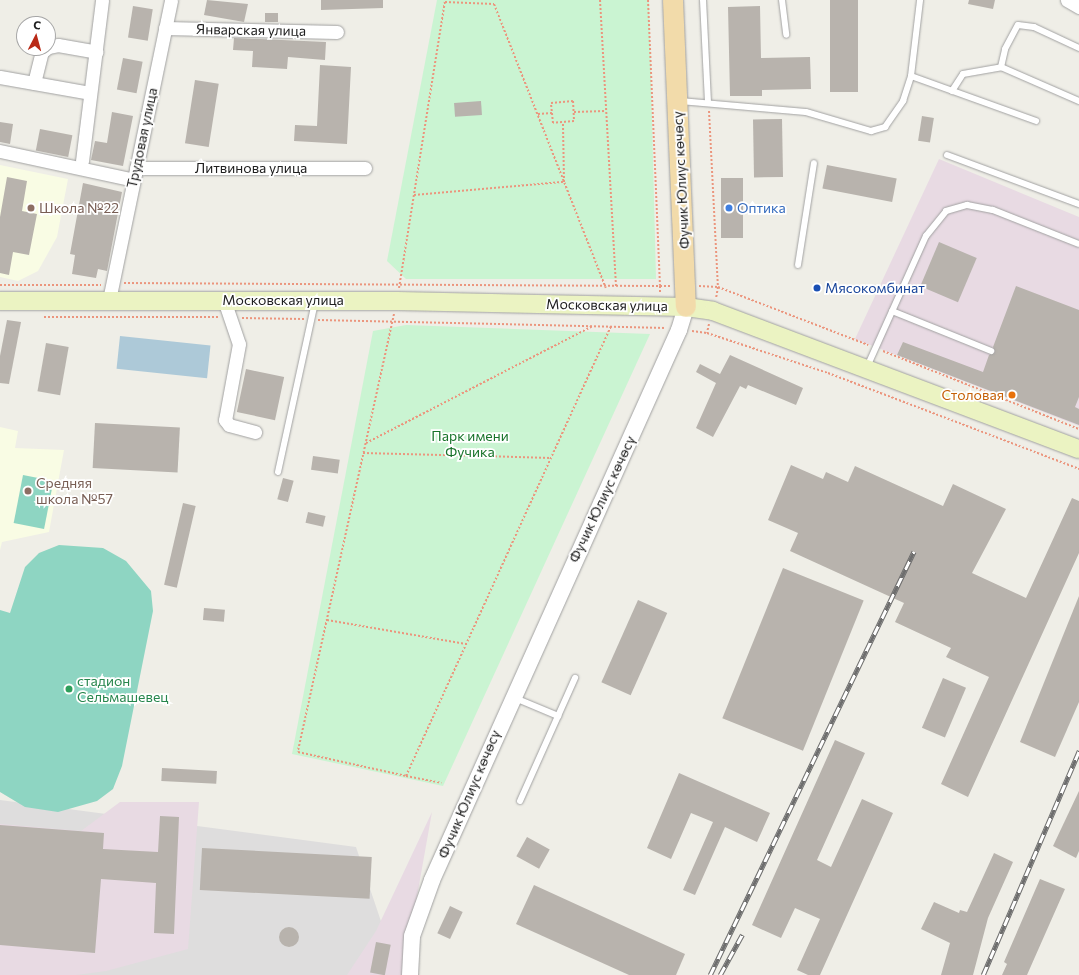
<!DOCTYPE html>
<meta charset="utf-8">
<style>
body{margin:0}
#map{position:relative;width:1079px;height:975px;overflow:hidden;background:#efeee7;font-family:Commissioner,sans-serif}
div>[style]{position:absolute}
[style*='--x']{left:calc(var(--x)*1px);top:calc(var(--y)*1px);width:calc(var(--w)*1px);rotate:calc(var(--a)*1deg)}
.residential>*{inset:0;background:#dedddd}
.industrial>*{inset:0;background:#e8dae3}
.education>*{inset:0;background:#f9fce4}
.park>*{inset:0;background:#caf4d2}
.pitch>*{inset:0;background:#8ed5c2;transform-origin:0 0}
.water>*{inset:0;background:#adc9d8;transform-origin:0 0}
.building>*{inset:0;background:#b8b3ad;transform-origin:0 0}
.round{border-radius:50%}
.path>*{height:2px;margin-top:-1px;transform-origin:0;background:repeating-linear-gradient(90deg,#eb957d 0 2px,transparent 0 4px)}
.roads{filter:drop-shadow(0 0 1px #a1a1a1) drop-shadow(0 0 1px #a1a1a1)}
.service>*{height:6px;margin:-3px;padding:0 3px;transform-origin:3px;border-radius:3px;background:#fff}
.minor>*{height:13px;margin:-6.5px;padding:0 6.5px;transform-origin:6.5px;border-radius:6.5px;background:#fff}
.tertiary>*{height:16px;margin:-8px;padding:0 8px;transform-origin:8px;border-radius:8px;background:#fff}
.secondary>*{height:18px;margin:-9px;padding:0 9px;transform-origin:9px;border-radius:9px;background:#ebf3c2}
.primary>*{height:20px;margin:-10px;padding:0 10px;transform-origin:10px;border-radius:10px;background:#f2dbaa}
.rail>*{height:4.5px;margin-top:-2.25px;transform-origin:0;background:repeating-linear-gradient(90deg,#fff 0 9px,#6e6e6e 0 18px);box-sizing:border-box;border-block:1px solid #6e6e6e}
.dots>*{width:11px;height:11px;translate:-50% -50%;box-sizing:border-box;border:2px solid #fff;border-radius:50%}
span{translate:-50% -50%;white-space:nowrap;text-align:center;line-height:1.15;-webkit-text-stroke:3.5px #fff;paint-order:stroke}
.street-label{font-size:14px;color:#202020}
.education-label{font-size:14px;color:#785e54}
.left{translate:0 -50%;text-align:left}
.shop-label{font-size:14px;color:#366cbe}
.transit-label{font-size:14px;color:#164399}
.food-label{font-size:14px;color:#c56008}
.right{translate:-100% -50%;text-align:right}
.park-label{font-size:14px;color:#18732a}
.leisure-label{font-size:14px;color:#27864d}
.north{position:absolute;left:16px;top:16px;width:40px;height:40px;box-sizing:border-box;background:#fff;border:1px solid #a6a6a6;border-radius:50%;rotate:6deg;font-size:11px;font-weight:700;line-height:16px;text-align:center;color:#202020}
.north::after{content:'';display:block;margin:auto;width:14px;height:18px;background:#b92a17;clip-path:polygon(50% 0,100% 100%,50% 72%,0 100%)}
</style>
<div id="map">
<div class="residential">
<i style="clip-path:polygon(0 800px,356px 847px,399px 975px,0 975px)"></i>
</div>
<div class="industrial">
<i style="clip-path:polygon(939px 159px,1079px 217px,1079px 426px,855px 339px)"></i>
<i style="clip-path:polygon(120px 802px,199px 802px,188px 949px,106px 971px,76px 975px,0 975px,0 824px,81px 831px)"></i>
<i style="clip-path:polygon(432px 812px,403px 975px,347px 975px,376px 931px)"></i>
</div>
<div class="education">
<i style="clip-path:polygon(0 165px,68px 179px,57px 237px,38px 271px,18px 281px,0 277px)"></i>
<i style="clip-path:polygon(0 427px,18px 431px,15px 448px,64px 450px,49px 532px,2px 542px,0 550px)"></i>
</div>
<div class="park">
<i style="clip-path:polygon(437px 0,649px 0,656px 279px,406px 279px,387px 261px)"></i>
<i style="clip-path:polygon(406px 325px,650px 334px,443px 786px,292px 754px,373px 331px)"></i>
</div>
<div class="pitch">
<i style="left:23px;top:475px;width:31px;height:49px;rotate:11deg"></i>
<i style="clip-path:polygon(59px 545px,103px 548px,126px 561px,151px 591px,153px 611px,122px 766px,113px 789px,97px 801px,58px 812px,25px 807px,0 792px,0 610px,10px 613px,25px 567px,39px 553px)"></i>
</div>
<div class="water">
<i style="left:120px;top:336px;width:91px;height:33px;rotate:6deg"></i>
</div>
<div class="building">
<i style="clip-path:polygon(207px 0,248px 4px,244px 22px,204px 15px)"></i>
<i style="clip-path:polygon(321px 0,383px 0,383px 8px,321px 10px)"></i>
<i style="left:830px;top:0;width:28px;height:92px"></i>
<i style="clip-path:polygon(969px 0,995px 0,993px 9px,968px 4px)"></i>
<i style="left:133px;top:6px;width:20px;height:32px;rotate:9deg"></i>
<i style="clip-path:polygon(760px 6px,761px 58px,810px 57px,811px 89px,762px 90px,762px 96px,730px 96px,728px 7px)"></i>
<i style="left:265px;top:13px;width:13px;height:9px"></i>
<i style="clip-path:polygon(234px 38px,326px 42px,325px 60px,288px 57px,287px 69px,252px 67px,253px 51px,233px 50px)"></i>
<i style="left:123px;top:58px;width:20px;height:32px;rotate:11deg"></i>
<i style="clip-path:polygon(320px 65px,351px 67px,347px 144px,294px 141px,295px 125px,317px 126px)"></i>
<i style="left:195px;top:80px;width:24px;height:64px;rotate:9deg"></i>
<i style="left:481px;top:101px;width:14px;height:27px;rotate:86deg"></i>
<i style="clip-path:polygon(112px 112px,133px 116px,123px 166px,91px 160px,95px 141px,107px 143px)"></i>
<i style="left:922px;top:116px;width:12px;height:25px;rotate:9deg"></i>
<i style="left:782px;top:119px;width:58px;height:29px;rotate:89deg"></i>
<i style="clip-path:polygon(0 122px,13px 124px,10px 144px,0 142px)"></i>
<i style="left:40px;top:129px;width:33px;height:22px;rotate:11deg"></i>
<i style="left:827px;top:165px;width:71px;height:24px;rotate:11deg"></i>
<i style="clip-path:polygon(7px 177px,27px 181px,22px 211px,37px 214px,29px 255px,13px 252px,9px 275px,0 273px,0 217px)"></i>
<i style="left:721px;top:178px;width:22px;height:60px"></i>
<i style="clip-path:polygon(83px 183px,122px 192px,107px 271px,98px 269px,96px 278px,72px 274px,75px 255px,70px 254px)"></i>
<i style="left:939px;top:242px;width:41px;height:48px;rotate:23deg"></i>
<i style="clip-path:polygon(1016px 286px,1079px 310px,1079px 397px,1075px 407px,1079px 409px,1079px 425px,897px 355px,903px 342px,983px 372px,989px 355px,995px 352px,993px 347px)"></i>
<i style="clip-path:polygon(7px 320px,21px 322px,9px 384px,0 383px,0 356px)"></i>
<i style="left:46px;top:343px;width:23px;height:49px;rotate:10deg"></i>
<i style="clip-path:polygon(730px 355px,803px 388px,796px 405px,748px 385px,746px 389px,740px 386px,713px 437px,696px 428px,716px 383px,696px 372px,700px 364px,720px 374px)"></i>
<i style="left:246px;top:369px;width:39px;height:44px;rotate:12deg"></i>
<i style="left:95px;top:423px;width:85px;height:45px;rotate:3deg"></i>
<i style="left:313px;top:456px;width:27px;height:14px;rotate:8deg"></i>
<i style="clip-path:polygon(791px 465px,823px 479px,826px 472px,848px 482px,855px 466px,943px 506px,953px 484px,1006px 509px,972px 573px,1026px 598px,1072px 498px,1079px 501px,1079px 553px,968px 797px,941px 784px,989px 677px,946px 657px,951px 648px,895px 622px,904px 603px,790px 551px,798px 533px,768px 520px)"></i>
<i style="left:283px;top:478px;width:11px;height:22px;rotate:15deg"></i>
<i style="left:183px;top:503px;width:13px;height:84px;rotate:13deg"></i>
<i style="left:308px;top:512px;width:18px;height:11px;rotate:13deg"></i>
<i style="left:783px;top:568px;width:87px;height:162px;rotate:22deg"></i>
<i style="clip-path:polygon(1079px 596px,1079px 702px,1055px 757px,1020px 742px)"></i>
<i style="left:638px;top:600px;width:32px;height:90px;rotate:24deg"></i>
<i style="left:204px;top:608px;width:21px;height:12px;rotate:5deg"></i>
<i style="left:943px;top:678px;width:25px;height:54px;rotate:23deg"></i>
<i style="clip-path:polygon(835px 740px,865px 753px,817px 860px,831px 867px,862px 799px,893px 813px,820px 975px,808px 975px,797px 970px,820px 919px,795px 908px,781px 938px,752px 925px)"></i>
<i style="left:162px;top:768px;width:55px;height:13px;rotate:3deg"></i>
<i style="clip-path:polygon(679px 773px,770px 813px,757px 842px,725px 827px,695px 895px,683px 890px,713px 822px,691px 813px,671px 859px,647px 848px)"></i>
<i style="clip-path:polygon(1079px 791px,1079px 851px,1076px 858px,1053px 846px)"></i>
<i style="clip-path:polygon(160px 816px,179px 817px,174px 934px,154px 933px,156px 883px,101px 879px,95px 953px,0 945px,0 825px,104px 833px,103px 849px,158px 852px)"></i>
<i style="left:527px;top:837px;width:26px;height:22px;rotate:29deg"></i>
<i style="left:202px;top:848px;width:170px;height:42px;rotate:3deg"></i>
<i style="clip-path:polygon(994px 853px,1013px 862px,988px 918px,973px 975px,941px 975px,950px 943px,921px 929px,934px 902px,959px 913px,960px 910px,967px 912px)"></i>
<i style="clip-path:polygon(1040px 879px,1065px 889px,1027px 975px,1002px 975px,1007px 964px,1004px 962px)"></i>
<i style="clip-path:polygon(534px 885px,685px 954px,676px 975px,629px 975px,516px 924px)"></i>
<i style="left:450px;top:906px;width:14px;height:30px;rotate:25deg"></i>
<i class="round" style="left:279px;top:927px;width:20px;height:20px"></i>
<i style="left:376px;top:942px;width:15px;height:31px;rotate:11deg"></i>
</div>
<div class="path">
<i style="--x:600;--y:0;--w:288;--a:86.8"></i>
<i style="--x:648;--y:0;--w:286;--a:87.6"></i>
<i style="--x:660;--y:286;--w:11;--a:0"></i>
<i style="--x:573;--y:101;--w:20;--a:87"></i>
<i style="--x:574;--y:121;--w:21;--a:175"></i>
<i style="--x:553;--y:123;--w:20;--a:-96"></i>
<i style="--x:551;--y:103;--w:22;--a:-5"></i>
<i style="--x:709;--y:111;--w:176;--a:87.1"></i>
<i style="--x:718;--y:287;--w:161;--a:21.1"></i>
<i style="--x:574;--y:112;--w:31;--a:-2"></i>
<i style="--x:538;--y:114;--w:14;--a:-4"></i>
<i style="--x:414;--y:195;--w:151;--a:-5"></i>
<i style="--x:564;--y:182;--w:60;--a:-91"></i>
<i style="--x:124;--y:283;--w:536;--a:0.32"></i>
<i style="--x:660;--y:286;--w:6;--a:90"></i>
<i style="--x:0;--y:285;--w:101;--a:0"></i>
<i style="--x:699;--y:286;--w:19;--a:3"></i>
<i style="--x:718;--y:287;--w:11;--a:100"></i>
<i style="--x:399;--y:288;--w:290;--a:-80.9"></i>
<i style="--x:445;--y:2;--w:49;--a:2.3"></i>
<i style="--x:494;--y:4;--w:305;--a:68.5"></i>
<i style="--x:394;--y:314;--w:448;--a:102.4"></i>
<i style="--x:298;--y:752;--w:111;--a:12.5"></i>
<i style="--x:406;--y:776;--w:494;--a:-65.5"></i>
<i style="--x:44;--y:317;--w:174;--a:0"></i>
<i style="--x:242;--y:318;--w:62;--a:0.9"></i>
<i style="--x:318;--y:320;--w:348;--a:1.3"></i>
<i style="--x:709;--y:324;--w:9;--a:103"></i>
<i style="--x:707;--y:333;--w:127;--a:18.3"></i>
<i style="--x:828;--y:373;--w:269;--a:20.9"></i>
<i style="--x:692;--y:331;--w:15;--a:8"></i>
<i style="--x:883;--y:351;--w:211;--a:21.7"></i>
<i style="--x:366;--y:443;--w:255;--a:-27.3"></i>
<i style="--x:363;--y:453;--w:188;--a:1.5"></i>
<i style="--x:327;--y:620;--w:141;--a:9.8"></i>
<i style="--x:406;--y:776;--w:36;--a:11"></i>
</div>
<div class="roads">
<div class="service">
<i style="--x:703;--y:0;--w:102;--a:87.2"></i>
<i style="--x:782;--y:0;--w:35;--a:83"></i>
<i style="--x:1001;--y:67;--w:18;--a:-77"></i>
<i style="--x:1005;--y:49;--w:27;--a:-62"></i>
<i style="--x:1018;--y:25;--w:16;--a:7"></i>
<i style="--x:1034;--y:27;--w:50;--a:25"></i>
<i style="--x:911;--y:76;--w:133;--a:19.8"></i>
<i style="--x:952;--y:91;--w:20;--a:-57"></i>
<i style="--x:963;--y:74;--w:39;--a:-10"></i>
<i style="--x:1001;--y:67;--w:85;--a:23.6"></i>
<i style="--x:680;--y:101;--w:126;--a:5"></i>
<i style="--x:806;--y:112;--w:68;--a:16.3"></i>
<i style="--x:871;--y:131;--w:15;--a:-16"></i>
<i style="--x:885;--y:127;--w:32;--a:-55"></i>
<i style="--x:903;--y:101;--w:26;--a:-72"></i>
<i style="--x:911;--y:76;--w:77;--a:-83.2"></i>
<i style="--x:947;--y:155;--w:141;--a:20.4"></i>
<i style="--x:798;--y:265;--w:103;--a:-81.1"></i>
<i style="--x:892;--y:311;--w:107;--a:22"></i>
<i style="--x:867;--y:367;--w:144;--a:-65.8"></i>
<i style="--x:926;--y:236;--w:32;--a:-51"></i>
<i style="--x:946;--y:211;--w:22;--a:-16"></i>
<i style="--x:967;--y:205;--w:26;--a:11"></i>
<i style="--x:993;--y:210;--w:92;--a:21.6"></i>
<i style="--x:278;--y:472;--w:174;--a:-77.7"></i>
<i style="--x:515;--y:698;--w:47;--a:22.7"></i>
<i style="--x:520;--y:801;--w:135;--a:-65.9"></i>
</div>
<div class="minor">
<i style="--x:1067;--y:0;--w:14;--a:30"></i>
<i style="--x:165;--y:28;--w:172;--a:1.3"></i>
<i style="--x:48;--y:47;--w:10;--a:-11"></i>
<i style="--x:58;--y:45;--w:39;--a:10"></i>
<i style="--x:0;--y:77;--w:91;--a:10.1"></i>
<i style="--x:34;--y:83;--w:32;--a:-76"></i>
<i style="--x:42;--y:52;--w:6;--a:-39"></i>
<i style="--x:0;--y:151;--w:137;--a:12.2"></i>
<i style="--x:82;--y:161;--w:162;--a:-82.9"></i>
<i style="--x:136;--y:168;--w:229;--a:0"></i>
<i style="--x:109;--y:300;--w:306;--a:-78.3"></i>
<i style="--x:224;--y:300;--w:46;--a:71.2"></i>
<i style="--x:239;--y:344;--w:77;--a:100.4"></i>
<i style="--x:225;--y:420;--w:6;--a:51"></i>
<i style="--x:229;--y:425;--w:27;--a:15"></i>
</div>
<div class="tertiary">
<i style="--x:410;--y:975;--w:39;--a:-87"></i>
<i style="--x:412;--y:936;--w:59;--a:-70.3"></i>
<i style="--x:432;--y:880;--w:603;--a:-65.82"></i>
<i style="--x:679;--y:330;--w:24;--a:-73"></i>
</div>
<div class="secondary">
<i style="--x:0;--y:301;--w:397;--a:0"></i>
<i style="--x:397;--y:301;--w:289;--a:1.2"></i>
<i style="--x:686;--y:307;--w:27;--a:8"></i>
<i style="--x:713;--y:311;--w:391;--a:20.7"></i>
</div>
<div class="primary">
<i style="--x:673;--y:0;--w:307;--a:87.6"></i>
</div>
</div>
<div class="rail">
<i style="--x:710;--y:975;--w:470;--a:-64.3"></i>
<i style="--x:720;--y:975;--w:46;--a:-61.2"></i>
<i style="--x:983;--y:975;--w:244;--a:-66.8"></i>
</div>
<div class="dots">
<i style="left:31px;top:208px;background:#8d6e63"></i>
<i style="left:729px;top:208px;background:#3f7fe0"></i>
<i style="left:817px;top:288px;background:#1a4fb4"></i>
<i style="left:1012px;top:395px;background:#e8710a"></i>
<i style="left:28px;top:491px;background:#8d6e63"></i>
<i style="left:69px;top:689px;background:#2e9e5b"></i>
</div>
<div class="street-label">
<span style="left:251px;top:30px;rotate:1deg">Январская улица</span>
<span style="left:142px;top:138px;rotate:-78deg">Трудовая улица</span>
<span style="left:251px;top:168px">Литвинова улица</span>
<span style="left:681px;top:180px;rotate:-93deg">Фучик Юлиус көчөсү</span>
<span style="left:283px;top:300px">Московская улица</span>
<span style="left:607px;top:305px;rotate:1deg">Московская улица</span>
<span style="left:602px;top:499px;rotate:-65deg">Фучик Юлиус көчөсү</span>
<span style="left:469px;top:794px;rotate:-67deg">Фучик Юлиус көчөсү</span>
</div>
<div class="education-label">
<span class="left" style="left:39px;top:208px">Школа №22</span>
<span class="left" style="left:36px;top:491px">Средняя<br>школа №57</span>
</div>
<div class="shop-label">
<span class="left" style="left:737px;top:208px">Оптика</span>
</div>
<div class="transit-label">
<span class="left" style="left:825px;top:288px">Мясокомбинат</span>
</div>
<div class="food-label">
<span class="right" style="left:1004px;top:395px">Столовая</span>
</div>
<div class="park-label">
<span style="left:470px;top:444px">Парк имени<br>Фучика</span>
</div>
<div class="leisure-label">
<span class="left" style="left:77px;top:689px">стадион<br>Сельмашевец</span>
</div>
<div class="north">С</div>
</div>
